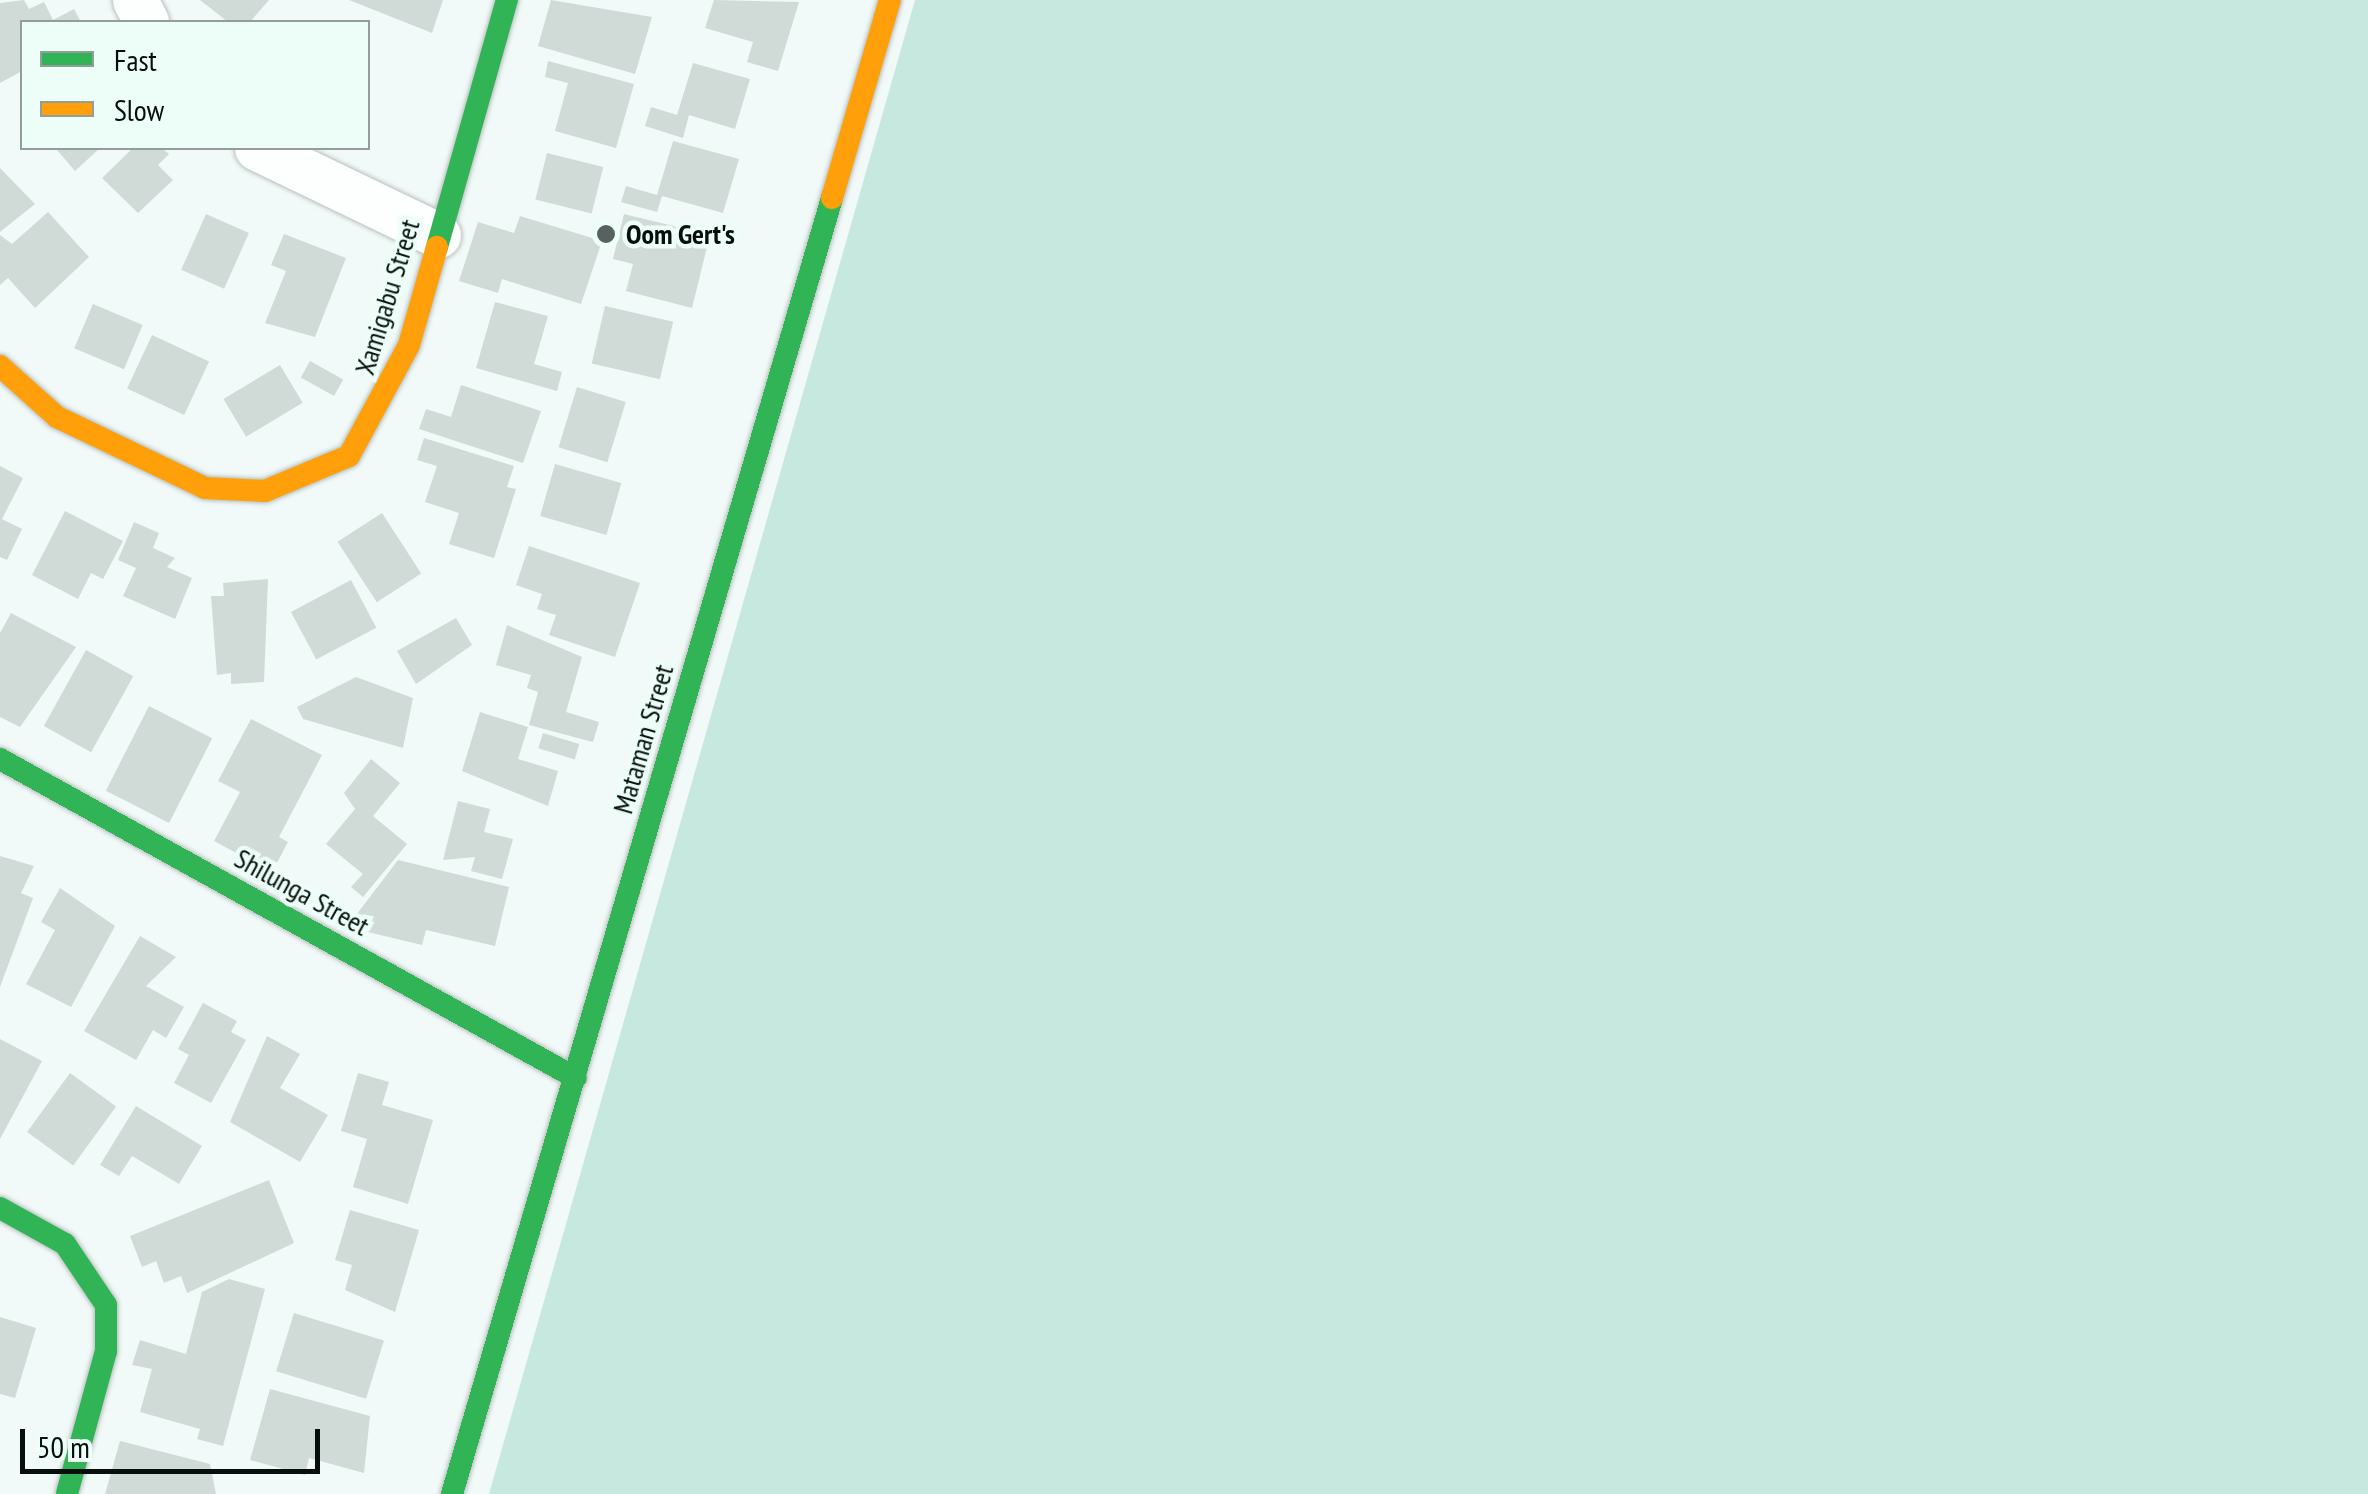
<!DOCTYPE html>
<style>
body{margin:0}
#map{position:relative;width:2368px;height:1494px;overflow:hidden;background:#f1faf8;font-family:"PT Sans Narrow",sans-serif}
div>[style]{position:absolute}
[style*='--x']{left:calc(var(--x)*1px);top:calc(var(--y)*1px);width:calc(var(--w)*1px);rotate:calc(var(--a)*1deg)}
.green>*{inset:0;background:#c6e8df}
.building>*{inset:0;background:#d0dad7;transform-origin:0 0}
.roads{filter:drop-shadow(0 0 2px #b7c0be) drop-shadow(0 0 2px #b7c0be)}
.street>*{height:45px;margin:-22.5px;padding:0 22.5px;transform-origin:22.5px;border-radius:22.5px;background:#fdfefe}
.fast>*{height:22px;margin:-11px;padding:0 11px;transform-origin:11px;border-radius:11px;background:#30b455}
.slow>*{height:22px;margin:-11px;padding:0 11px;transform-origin:11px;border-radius:11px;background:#ff9f0a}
.dots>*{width:28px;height:28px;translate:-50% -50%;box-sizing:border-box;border:5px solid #edfef9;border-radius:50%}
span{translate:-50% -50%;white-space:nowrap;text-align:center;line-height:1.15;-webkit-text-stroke:9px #edfef9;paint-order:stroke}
.poi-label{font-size:28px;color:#060f0c;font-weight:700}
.left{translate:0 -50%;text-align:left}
.street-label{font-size:28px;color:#060f0c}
.legend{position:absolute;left:20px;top:20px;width:350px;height:130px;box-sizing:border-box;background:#edfef9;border:2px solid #919e9a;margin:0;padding:12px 18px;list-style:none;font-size:30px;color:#060f0c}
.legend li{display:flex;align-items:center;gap:20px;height:50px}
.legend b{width:50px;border:2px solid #919e9a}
.scale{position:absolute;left:20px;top:1429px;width:300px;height:45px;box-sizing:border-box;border:5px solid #060f0c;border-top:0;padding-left:12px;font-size:30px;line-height:35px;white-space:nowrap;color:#060f0c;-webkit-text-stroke:8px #edfef9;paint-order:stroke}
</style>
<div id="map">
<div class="green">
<i style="clip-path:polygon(915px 0,2368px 0,2368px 1494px,489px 1494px)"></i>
</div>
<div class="building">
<i style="clip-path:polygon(24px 0,29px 9px,44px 2px,53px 20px,74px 9px,81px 22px,22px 22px,22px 71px,0 83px,0 3px)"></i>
<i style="clip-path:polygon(200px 0,269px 0,250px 22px,228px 22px)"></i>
<i style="clip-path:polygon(349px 0,443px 0,432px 33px)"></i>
<i style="clip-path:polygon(551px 0,652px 17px,635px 74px,538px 46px)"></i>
<i style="clip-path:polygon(714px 0,799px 2px,778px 71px,747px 62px,753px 42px,705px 28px)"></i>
<i style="clip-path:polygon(548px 61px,634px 84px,616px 148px,555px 131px,568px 83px,545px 77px)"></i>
<i style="clip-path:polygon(693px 63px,750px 79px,735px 129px,689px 115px,683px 138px,645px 126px,651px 107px,677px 115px)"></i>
<i style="clip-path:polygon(673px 141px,739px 159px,723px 213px,662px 196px,657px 212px,621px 202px,626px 186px,657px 195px)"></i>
<i style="clip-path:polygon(100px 148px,75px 171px,57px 150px,60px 148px)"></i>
<i style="clip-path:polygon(133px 148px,162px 148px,169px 154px,158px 165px,173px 180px,138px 213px,102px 178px)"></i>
<i style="left:547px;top:153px;width:58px;height:48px;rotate:14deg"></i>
<i style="clip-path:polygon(0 168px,35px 204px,0 232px)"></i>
<i style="clip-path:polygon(48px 212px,89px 257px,35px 308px,8px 278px,0 285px,0 235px,12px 244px)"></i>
<i style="left:206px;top:214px;width:47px;height:61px;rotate:24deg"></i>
<i style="clip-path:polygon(624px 214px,710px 235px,692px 308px,626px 291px,633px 264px,613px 259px)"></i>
<i style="clip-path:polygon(520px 216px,602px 241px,581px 304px,502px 279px,498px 293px,459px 281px,478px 222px,514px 233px)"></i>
<i style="clip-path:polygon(284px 234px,346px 258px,315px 337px,265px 323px,286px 271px,271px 265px)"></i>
<i style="clip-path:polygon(495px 302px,548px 316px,534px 364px,562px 372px,557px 391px,476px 368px)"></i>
<i style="left:93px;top:304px;width:54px;height:48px;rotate:23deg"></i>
<i style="left:605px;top:306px;width:70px;height:59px;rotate:13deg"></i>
<i style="left:152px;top:335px;width:63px;height:59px;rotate:25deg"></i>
<i style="left:310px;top:361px;width:38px;height:19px;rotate:29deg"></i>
<i style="left:280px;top:365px;width:44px;height:66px;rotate:59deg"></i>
<i style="clip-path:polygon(461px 385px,541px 411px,523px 463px,419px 429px,426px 409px,451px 417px)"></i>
<i style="left:577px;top:387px;width:51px;height:63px;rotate:17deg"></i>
<i style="clip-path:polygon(424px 438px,514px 466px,507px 487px,516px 489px,494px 558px,449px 544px,459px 513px,425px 502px,437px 466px,417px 460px)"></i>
<i style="left:555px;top:464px;width:69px;height:54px;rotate:16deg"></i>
<i style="clip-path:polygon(0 466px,23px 478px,2px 519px,22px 529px,7px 560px,0 557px)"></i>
<i style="clip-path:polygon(65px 511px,123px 541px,103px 579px,91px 573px,78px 599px,32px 575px)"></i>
<i style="left:382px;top:513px;width:72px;height:53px;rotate:57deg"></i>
<i style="clip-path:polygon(134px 522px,159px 533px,153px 548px,175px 558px,167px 567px,192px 578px,175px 619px,123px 596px,136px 568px,118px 560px)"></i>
<i style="clip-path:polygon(529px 546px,640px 583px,615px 657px,549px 635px,556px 615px,537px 609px,542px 594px,516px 585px)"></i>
<i style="clip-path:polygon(268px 579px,264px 682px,231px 684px,231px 673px,217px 675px,211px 596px,224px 596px,223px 583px)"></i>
<i style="left:351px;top:580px;width:54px;height:68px;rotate:62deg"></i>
<i style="clip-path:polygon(11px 613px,76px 647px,20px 727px,0 717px,0 633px)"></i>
<i style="clip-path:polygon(456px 618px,472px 645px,416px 684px,397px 651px)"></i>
<i style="clip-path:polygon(507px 625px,582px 657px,566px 712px,599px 722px,593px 742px,529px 725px,538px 692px,527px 688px,531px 675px,496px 665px)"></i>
<i style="left:86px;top:650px;width:54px;height:87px;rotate:29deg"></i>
<i style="clip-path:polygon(356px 677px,413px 698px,403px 748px,303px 719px,297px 707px)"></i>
<i style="left:149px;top:706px;width:71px;height:95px;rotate:27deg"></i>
<i style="clip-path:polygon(480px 712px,528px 727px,518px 759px,558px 771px,548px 806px,462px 771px)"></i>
<i style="clip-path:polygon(251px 719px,322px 755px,279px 837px,288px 842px,272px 872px,214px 841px,240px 792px,218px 781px)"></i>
<i style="left:543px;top:733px;width:38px;height:16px;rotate:17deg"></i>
<i style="clip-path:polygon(371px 759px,400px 783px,373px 816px,407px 844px,363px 897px,351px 887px,363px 874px,326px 844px,355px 809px,344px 793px)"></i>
<i style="clip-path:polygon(458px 801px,490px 809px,484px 832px,513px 839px,502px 879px,471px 871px,475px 857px,443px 860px)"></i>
<i style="clip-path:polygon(0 856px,34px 866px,21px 893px,33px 898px,0 987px)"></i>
<i style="clip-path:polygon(398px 860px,509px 887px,495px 946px,426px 930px,422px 945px,347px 927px)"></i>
<i style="clip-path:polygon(60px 888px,115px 926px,71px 1007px,26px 984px,55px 930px,41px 922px)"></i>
<i style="clip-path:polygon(140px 936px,176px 957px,146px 986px,184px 1007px,166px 1038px,153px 1030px,136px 1060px,84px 1031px)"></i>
<i style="clip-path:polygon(203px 1003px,237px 1021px,231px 1032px,246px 1040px,211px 1103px,174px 1083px,189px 1055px,178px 1049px)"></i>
<i style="clip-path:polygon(267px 1036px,300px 1054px,280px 1088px,328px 1115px,300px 1162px,230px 1122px)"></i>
<i style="clip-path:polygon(0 1039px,42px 1061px,0 1139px)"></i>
<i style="left:70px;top:1073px;width:57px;height:73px;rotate:36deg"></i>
<i style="clip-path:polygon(358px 1073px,389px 1082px,382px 1105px,433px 1120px,408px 1204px,353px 1187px,367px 1139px,341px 1131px)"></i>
<i style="clip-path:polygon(136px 1106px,202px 1146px,179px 1184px,132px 1156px,119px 1176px,100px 1165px)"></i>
<i style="clip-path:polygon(269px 1180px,294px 1243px,187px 1293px,181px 1276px,164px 1283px,156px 1261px,142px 1267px,130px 1236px)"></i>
<i style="clip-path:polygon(350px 1210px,419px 1230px,395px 1312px,345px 1290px,352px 1265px,335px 1260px)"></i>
<i style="clip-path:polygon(229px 1279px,265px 1289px,223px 1446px,197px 1439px,200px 1429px,140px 1412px,152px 1369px,132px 1365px,140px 1340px,186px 1354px,202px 1292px)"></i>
<i style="left:294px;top:1313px;width:94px;height:61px;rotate:17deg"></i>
<i style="clip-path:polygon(0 1317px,36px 1328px,15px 1398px,0 1394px)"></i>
<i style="clip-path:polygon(270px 1389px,370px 1416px,364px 1473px,309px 1458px,305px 1475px,250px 1460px)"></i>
<i style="clip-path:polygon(120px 1441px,210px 1464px,216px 1494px,105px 1494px)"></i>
</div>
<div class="roads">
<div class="street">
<i style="--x:135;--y:0;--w:25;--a:63"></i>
<i style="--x:257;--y:148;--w:201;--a:25.7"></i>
</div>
<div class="fast">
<i style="--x:437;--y:247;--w:257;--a:-74.2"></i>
<i style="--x:0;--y:759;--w:658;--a:28.98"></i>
<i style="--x:0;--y:1208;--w:74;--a:29"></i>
<i style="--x:65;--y:1244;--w:73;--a:56.1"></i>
<i style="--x:106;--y:1305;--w:46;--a:90"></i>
<i style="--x:106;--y:1351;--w:148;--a:105.3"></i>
<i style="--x:452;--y:1494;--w:1351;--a:-73.66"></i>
</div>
<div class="slow">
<i style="--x:832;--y:198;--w:206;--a:-73.7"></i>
<i style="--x:0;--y:366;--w:76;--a:41.8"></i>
<i style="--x:57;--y:417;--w:164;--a:25.6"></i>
<i style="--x:205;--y:488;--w:60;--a:2.9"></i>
<i style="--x:265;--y:491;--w:91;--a:-22.6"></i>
<i style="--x:349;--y:456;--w:126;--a:-61.6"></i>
<i style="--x:409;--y:345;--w:102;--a:-74.1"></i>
</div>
</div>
<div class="dots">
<i style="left:606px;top:234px;background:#58615f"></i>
</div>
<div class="poi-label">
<span class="left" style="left:626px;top:234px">Oom Gert's</span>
</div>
<div class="street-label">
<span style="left:387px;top:297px;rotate:-73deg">Xamigabu Street</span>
<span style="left:643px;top:739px;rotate:-74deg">Mataman Street</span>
<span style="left:302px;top:892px;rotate:29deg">Shilunga Street</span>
</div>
<ul class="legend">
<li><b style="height:12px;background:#30b455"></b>Fast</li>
<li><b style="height:12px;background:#ff9f0a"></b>Slow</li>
</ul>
<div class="scale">50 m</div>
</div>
